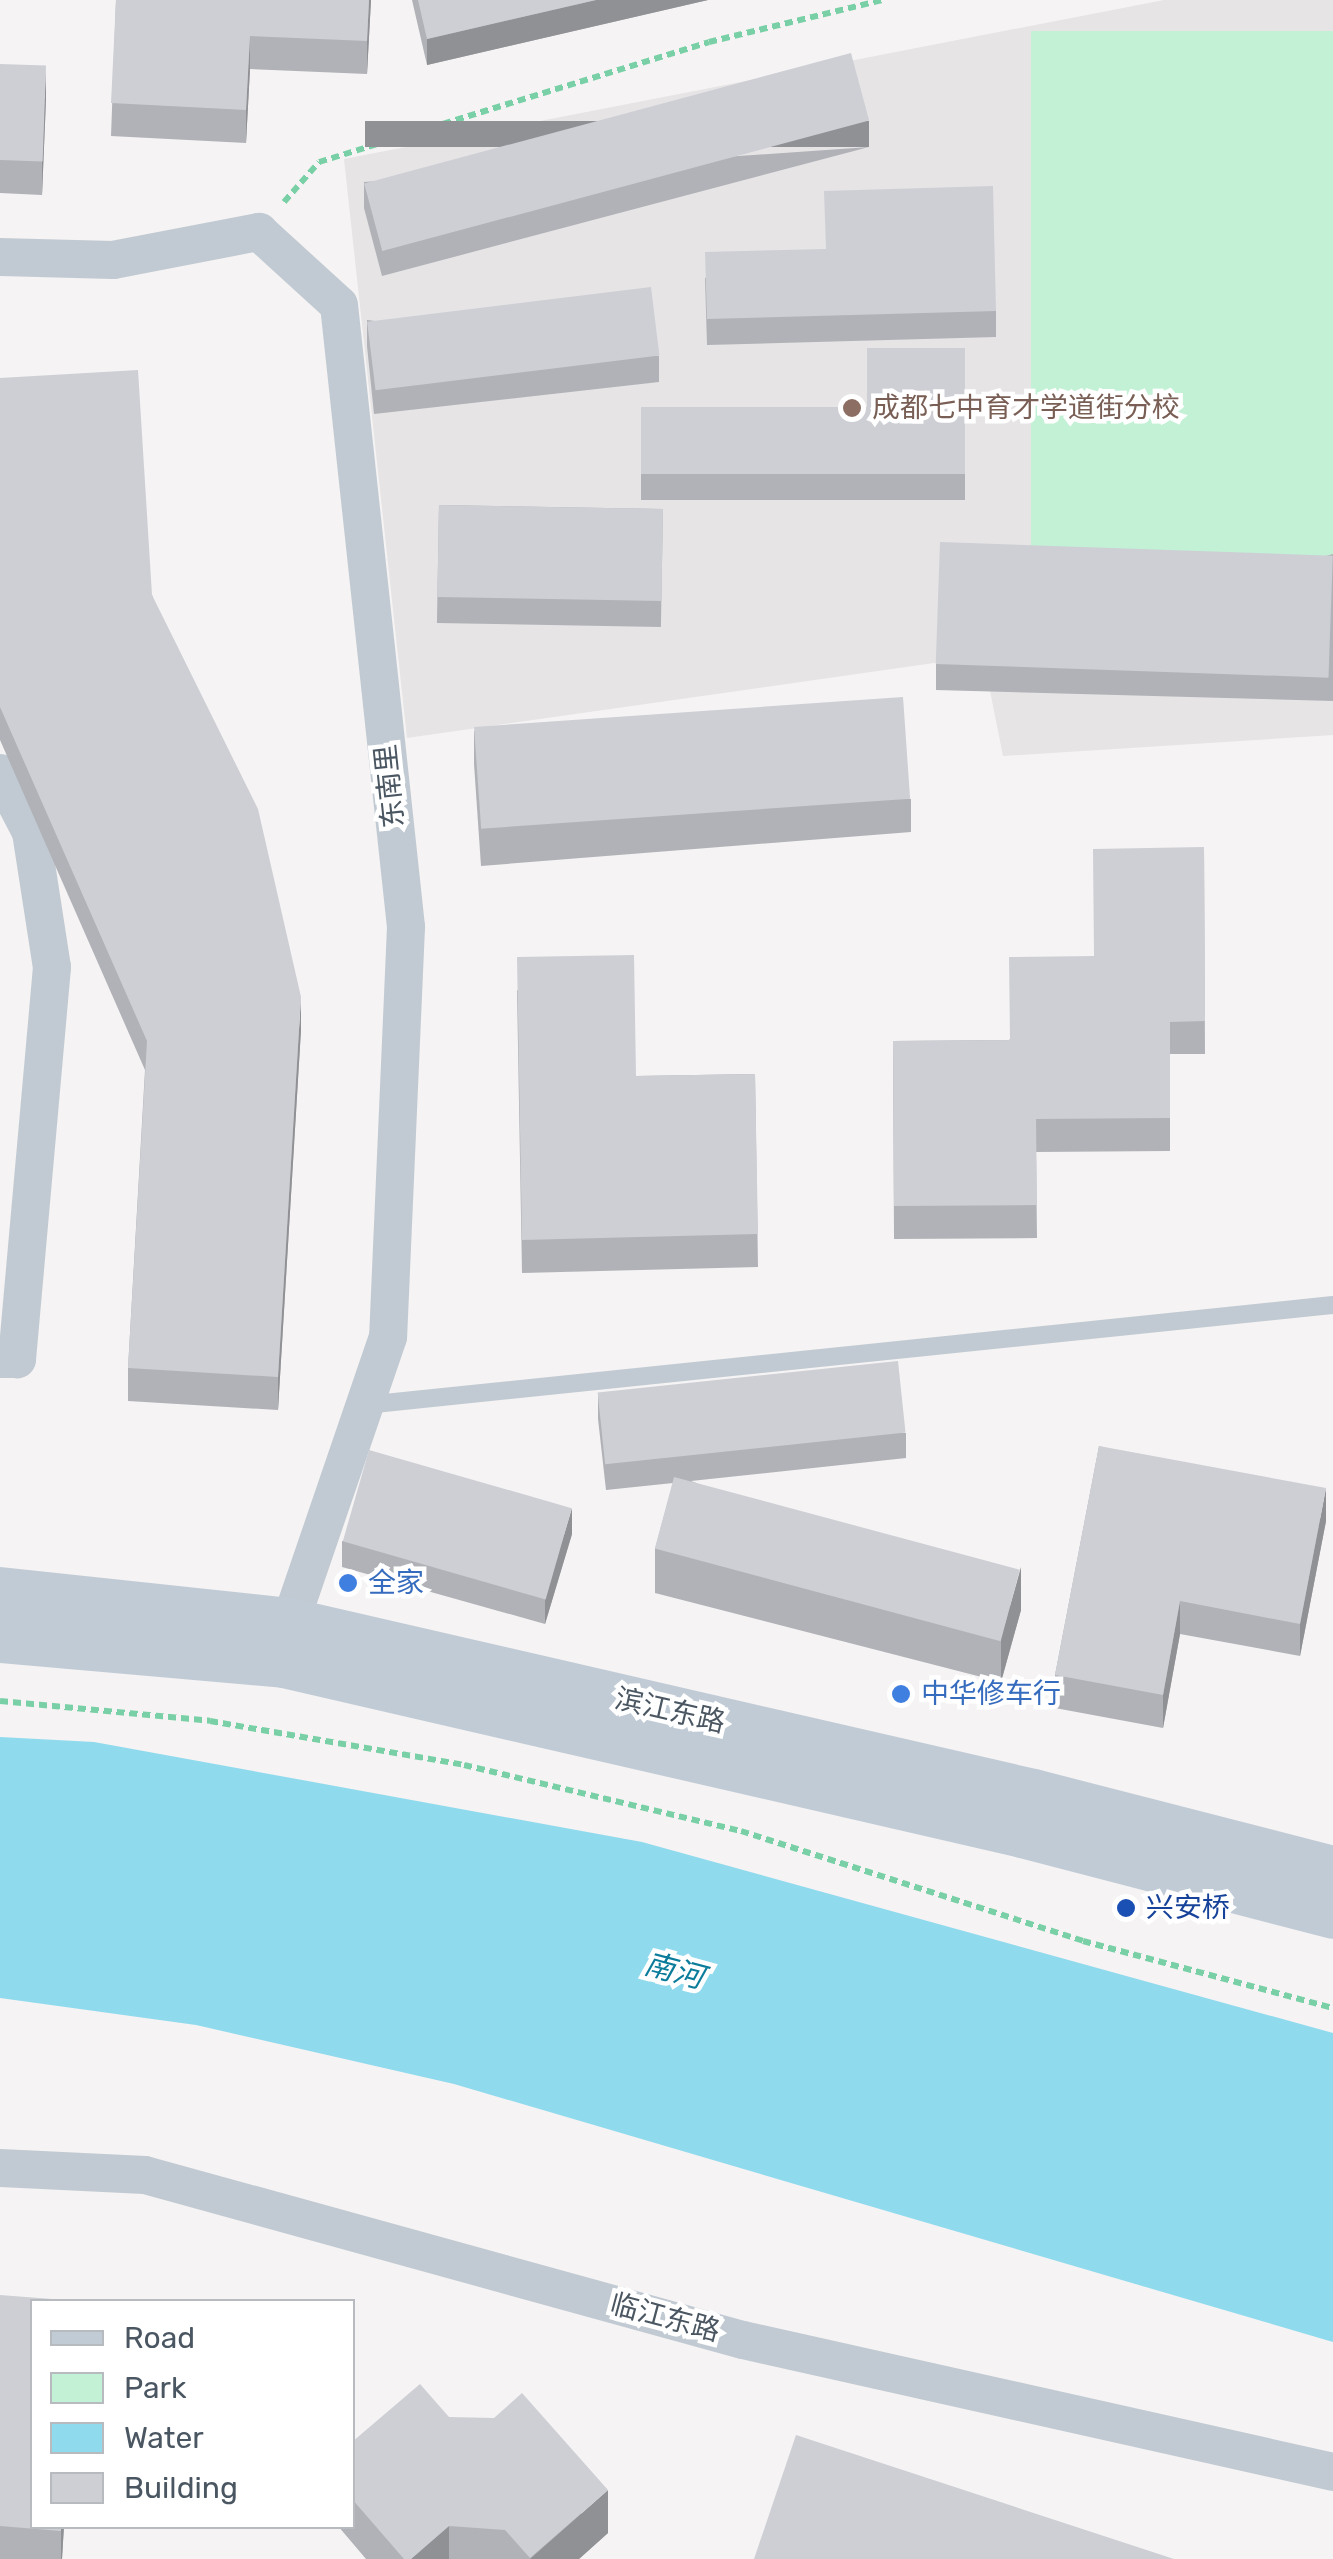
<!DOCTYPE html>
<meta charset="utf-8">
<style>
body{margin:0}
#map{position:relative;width:1333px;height:2559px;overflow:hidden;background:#f5f3f3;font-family:Rubik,"Noto Sans SC",sans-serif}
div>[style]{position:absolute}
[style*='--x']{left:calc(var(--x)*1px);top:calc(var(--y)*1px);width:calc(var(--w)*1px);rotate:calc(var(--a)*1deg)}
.education>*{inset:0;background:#e6e4e5}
.green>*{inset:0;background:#c3f1d5;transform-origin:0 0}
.water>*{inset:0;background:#90daee}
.path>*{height:6px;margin-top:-3px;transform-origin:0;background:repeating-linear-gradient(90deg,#7ad0a6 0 8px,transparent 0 13px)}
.service>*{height:18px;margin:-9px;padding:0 9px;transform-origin:9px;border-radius:9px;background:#c1cad2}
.minor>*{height:38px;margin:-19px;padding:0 19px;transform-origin:19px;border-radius:19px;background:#c1cad2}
.secondary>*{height:52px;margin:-26px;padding:0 26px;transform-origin:26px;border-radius:26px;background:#c1cbd6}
.wall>*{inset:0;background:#b0b2b7;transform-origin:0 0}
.shaded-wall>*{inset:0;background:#909195;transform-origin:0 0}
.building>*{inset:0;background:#cdcfd5;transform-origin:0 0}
.dots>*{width:28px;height:28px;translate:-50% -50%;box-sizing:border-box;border:5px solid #fff;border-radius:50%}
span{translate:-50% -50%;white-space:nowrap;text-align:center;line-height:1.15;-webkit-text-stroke:9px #fff;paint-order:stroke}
.education-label{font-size:28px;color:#785e54}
.left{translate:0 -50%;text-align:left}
.street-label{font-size:28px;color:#4a5661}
.shop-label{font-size:28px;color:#366cbe}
.transit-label{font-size:28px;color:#164399}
.water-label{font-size:30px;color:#0c7c9b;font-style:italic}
.legend{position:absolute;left:30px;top:2299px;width:325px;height:230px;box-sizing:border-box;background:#fff;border:2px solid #b7bbc0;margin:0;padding:12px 18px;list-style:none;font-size:30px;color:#4a5661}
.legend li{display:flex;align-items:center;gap:20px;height:50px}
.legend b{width:50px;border:2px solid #b7bbc0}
</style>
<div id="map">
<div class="education">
<i style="clip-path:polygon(1164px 0,1333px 0,1333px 735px,1003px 756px,983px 656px,407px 738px,344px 159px)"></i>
</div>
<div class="green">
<i style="left:1333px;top:31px;width:537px;height:302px;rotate:90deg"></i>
</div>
<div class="water">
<i style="clip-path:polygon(0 1737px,94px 1742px,642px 1842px,1333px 2033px,1333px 2342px,454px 2084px,196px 2025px,0 1998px)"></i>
</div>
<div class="path">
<i style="--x:284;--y:202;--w:53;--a:-48.8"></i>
<i style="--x:319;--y:162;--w:408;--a:-17.1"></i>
<i style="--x:709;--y:42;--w:178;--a:-13.6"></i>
<i style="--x:0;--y:1701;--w:211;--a:5.4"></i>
<i style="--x:210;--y:1721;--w:258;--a:9.8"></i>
<i style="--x:464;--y:1765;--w:285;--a:13.4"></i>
<i style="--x:741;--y:1831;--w:359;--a:17.8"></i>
<i style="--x:1083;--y:1941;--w:259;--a:15"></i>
</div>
<div class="service">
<i style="--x:365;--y:1405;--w:973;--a:-5.9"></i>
</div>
<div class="minor">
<i style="--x:0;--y:257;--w:113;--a:1.5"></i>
<i style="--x:113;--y:260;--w:149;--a:-10.9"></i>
<i style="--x:259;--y:232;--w:108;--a:42.4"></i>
<i style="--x:339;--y:305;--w:626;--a:83.85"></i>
<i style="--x:406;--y:927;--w:410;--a:92.5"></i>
<i style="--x:388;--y:1337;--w:303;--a:108.9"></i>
<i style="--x:0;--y:773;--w:67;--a:62.3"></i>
<i style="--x:31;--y:832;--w:137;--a:81.2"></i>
<i style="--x:52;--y:967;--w:394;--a:95.1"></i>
<i style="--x:17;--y:1359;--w:17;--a:180"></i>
<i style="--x:0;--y:2168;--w:145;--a:2.8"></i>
<i style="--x:145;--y:2175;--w:620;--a:15.43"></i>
<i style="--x:743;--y:2340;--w:605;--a:12.61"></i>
</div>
<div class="secondary">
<i style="--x:0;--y:1593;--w:292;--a:6.1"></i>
<i style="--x:290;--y:1624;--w:762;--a:12.96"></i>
<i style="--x:1033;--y:1795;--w:310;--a:14.4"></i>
<i style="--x:0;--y:1637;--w:285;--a:5"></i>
<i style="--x:284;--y:1662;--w:758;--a:12.95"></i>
<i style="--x:1023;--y:1832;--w:320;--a:14.6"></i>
</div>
<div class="wall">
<i style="clip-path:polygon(116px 0,371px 0,367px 74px,250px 69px,246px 143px,111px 136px)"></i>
<i style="clip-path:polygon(412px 0,708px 0,427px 65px)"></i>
<i style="clip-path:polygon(0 64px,46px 99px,42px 195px,0 193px)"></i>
<i style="clip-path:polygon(869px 147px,382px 276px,364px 208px,364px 182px)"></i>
<i style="clip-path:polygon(825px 249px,996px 311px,996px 337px,707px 345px,705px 278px)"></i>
<i style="clip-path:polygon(367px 320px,659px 356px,659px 382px,374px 414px,367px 346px)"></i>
<i style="clip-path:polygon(965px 348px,965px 500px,641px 500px,641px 407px,867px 407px)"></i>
<i style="clip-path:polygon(0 378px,152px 595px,301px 1030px,278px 1410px,128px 1401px,128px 1368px,145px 1070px,0 740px)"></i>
<i style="left:439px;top:505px;width:224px;height:118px;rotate:1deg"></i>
<i style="clip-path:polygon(1333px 554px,1333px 701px,936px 690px,936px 664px)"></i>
<i style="clip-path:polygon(474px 731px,911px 799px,911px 832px,481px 866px,474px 764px)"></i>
<i style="clip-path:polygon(1204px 847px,1205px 1054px,1170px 1054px,1170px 1151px,1036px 1152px,1037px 1238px,894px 1239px,893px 1041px,1009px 1040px)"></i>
<i style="clip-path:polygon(517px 990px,636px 1076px,755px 1074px,758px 1267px,522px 1273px)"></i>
<i style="clip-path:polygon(598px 1393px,906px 1433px,906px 1458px,691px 1481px,1021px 1610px,1001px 1682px,655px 1593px,655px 1549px,673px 1483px,606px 1490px,598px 1419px)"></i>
<i style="clip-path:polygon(1099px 1446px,1326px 1521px,1300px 1656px,1180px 1634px,1163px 1728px,1055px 1708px,1055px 1675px)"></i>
<i style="clip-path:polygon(572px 1534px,545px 1624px,342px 1567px,342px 1541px)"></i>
<i style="clip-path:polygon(0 2295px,64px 2526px,62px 2559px,0 2559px)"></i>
<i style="clip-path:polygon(449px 2417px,608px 2533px,579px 2559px,366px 2559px,338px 2526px,352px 2526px,352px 2442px)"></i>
</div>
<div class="shaded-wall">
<i style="clip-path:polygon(369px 0,371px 0,367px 74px,367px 41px)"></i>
<i style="clip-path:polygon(596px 0,708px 0,427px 65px,427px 39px)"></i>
<i style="clip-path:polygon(250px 36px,250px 69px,246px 143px,246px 110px)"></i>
<i style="clip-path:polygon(46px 66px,46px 99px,42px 195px,42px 162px)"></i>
<i style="left:869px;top:121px;width:26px;height:504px;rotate:90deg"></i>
<i style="clip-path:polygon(301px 997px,301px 1030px,278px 1410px,278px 1377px)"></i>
<i style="clip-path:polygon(1326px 1488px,1326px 1521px,1300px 1656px,1300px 1624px)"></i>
<i style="clip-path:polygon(572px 1508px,572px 1534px,545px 1624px,545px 1598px)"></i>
<i style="clip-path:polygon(1021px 1567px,1021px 1610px,1001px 1682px,1001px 1638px)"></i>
<i style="clip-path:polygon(1180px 1601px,1180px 1634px,1163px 1728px,1163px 1695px)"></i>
<i style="clip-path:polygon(608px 2490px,608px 2533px,579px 2559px,530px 2559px)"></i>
<i style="clip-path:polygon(61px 2526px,64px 2526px,62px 2559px,61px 2559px)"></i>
<i style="clip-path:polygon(449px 2526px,449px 2559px,411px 2559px)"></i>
</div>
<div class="building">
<i style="clip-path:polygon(116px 0,369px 0,367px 41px,250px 36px,246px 110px,111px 103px)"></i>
<i style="clip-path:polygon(418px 0,596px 0,427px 39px)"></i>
<i style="left:851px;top:53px;width:70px;height:504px;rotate:75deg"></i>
<i style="left:0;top:64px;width:46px;height:96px;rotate:2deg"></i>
<i style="clip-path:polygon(993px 186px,996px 311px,707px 319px,705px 252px,826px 249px,824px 191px)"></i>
<i style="left:651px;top:287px;width:69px;height:286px;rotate:83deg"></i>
<i style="clip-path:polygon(867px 348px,965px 348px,965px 474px,641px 474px,641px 407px,867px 407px)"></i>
<i style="clip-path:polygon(138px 370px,152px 595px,258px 809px,301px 997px,278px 1377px,128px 1368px,147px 1041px,0 707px,0 378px)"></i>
<i style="left:439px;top:505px;width:224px;height:92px;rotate:1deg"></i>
<i style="left:940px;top:542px;width:393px;height:122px;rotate:2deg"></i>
<i style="left:903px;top:697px;width:102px;height:430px;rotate:86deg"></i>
<i style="clip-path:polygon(1204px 847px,1205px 1021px,1170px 1022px,1170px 1118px,1036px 1119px,1037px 1205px,894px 1206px,893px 1041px,1010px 1040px,1009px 957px,1094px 956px,1093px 849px)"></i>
<i style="clip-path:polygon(634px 955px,636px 1076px,755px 1074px,758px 1234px,522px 1240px,517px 957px)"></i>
<i style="left:898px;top:1361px;width:72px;height:302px;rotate:84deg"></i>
<i style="clip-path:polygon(1099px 1446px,1326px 1488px,1300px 1624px,1180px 1601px,1163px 1695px,1055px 1675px)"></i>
<i style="left:369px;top:1450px;width:211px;height:95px;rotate:16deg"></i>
<i style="left:674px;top:1477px;width:358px;height:74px;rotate:15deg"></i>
<i style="clip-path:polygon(0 2295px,78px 2301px,32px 2302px,32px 2526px,61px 2526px,61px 2531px,0 2526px)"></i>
<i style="clip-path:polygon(420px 2384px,449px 2417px,494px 2418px,522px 2393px,608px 2490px,530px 2558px,505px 2530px,449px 2526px,411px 2559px,404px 2559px,352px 2499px,352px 2442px)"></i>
<i style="clip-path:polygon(796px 2435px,1174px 2559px,754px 2559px)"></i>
</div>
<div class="dots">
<i style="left:852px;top:408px;background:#8d6e63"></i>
<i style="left:348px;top:1583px;background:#3f7fe0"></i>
<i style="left:901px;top:1694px;background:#3f7fe0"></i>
<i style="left:1126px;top:1908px;background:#1a4fb4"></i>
</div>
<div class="education-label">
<span class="left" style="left:872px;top:408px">成都七中育才学道街分校</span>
</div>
<div class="street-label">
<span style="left:390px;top:786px;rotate:-96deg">东南里</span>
<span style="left:670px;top:1711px;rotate:13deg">滨江东路</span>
<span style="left:665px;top:2318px;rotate:15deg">临江东路</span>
</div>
<div class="shop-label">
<span class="left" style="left:368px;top:1583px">全家</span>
<span class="left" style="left:921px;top:1694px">中华修车行</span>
</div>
<div class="transit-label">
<span class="left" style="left:1146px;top:1908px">兴安桥</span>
</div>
<div class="water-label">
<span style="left:674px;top:1971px;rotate:15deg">南河</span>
</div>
<ul class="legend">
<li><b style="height:12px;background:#c1cbd6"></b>Road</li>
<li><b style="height:28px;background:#c3f1d5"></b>Park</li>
<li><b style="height:28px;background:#90daee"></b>Water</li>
<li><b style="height:28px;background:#cdcfd5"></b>Building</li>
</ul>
</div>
